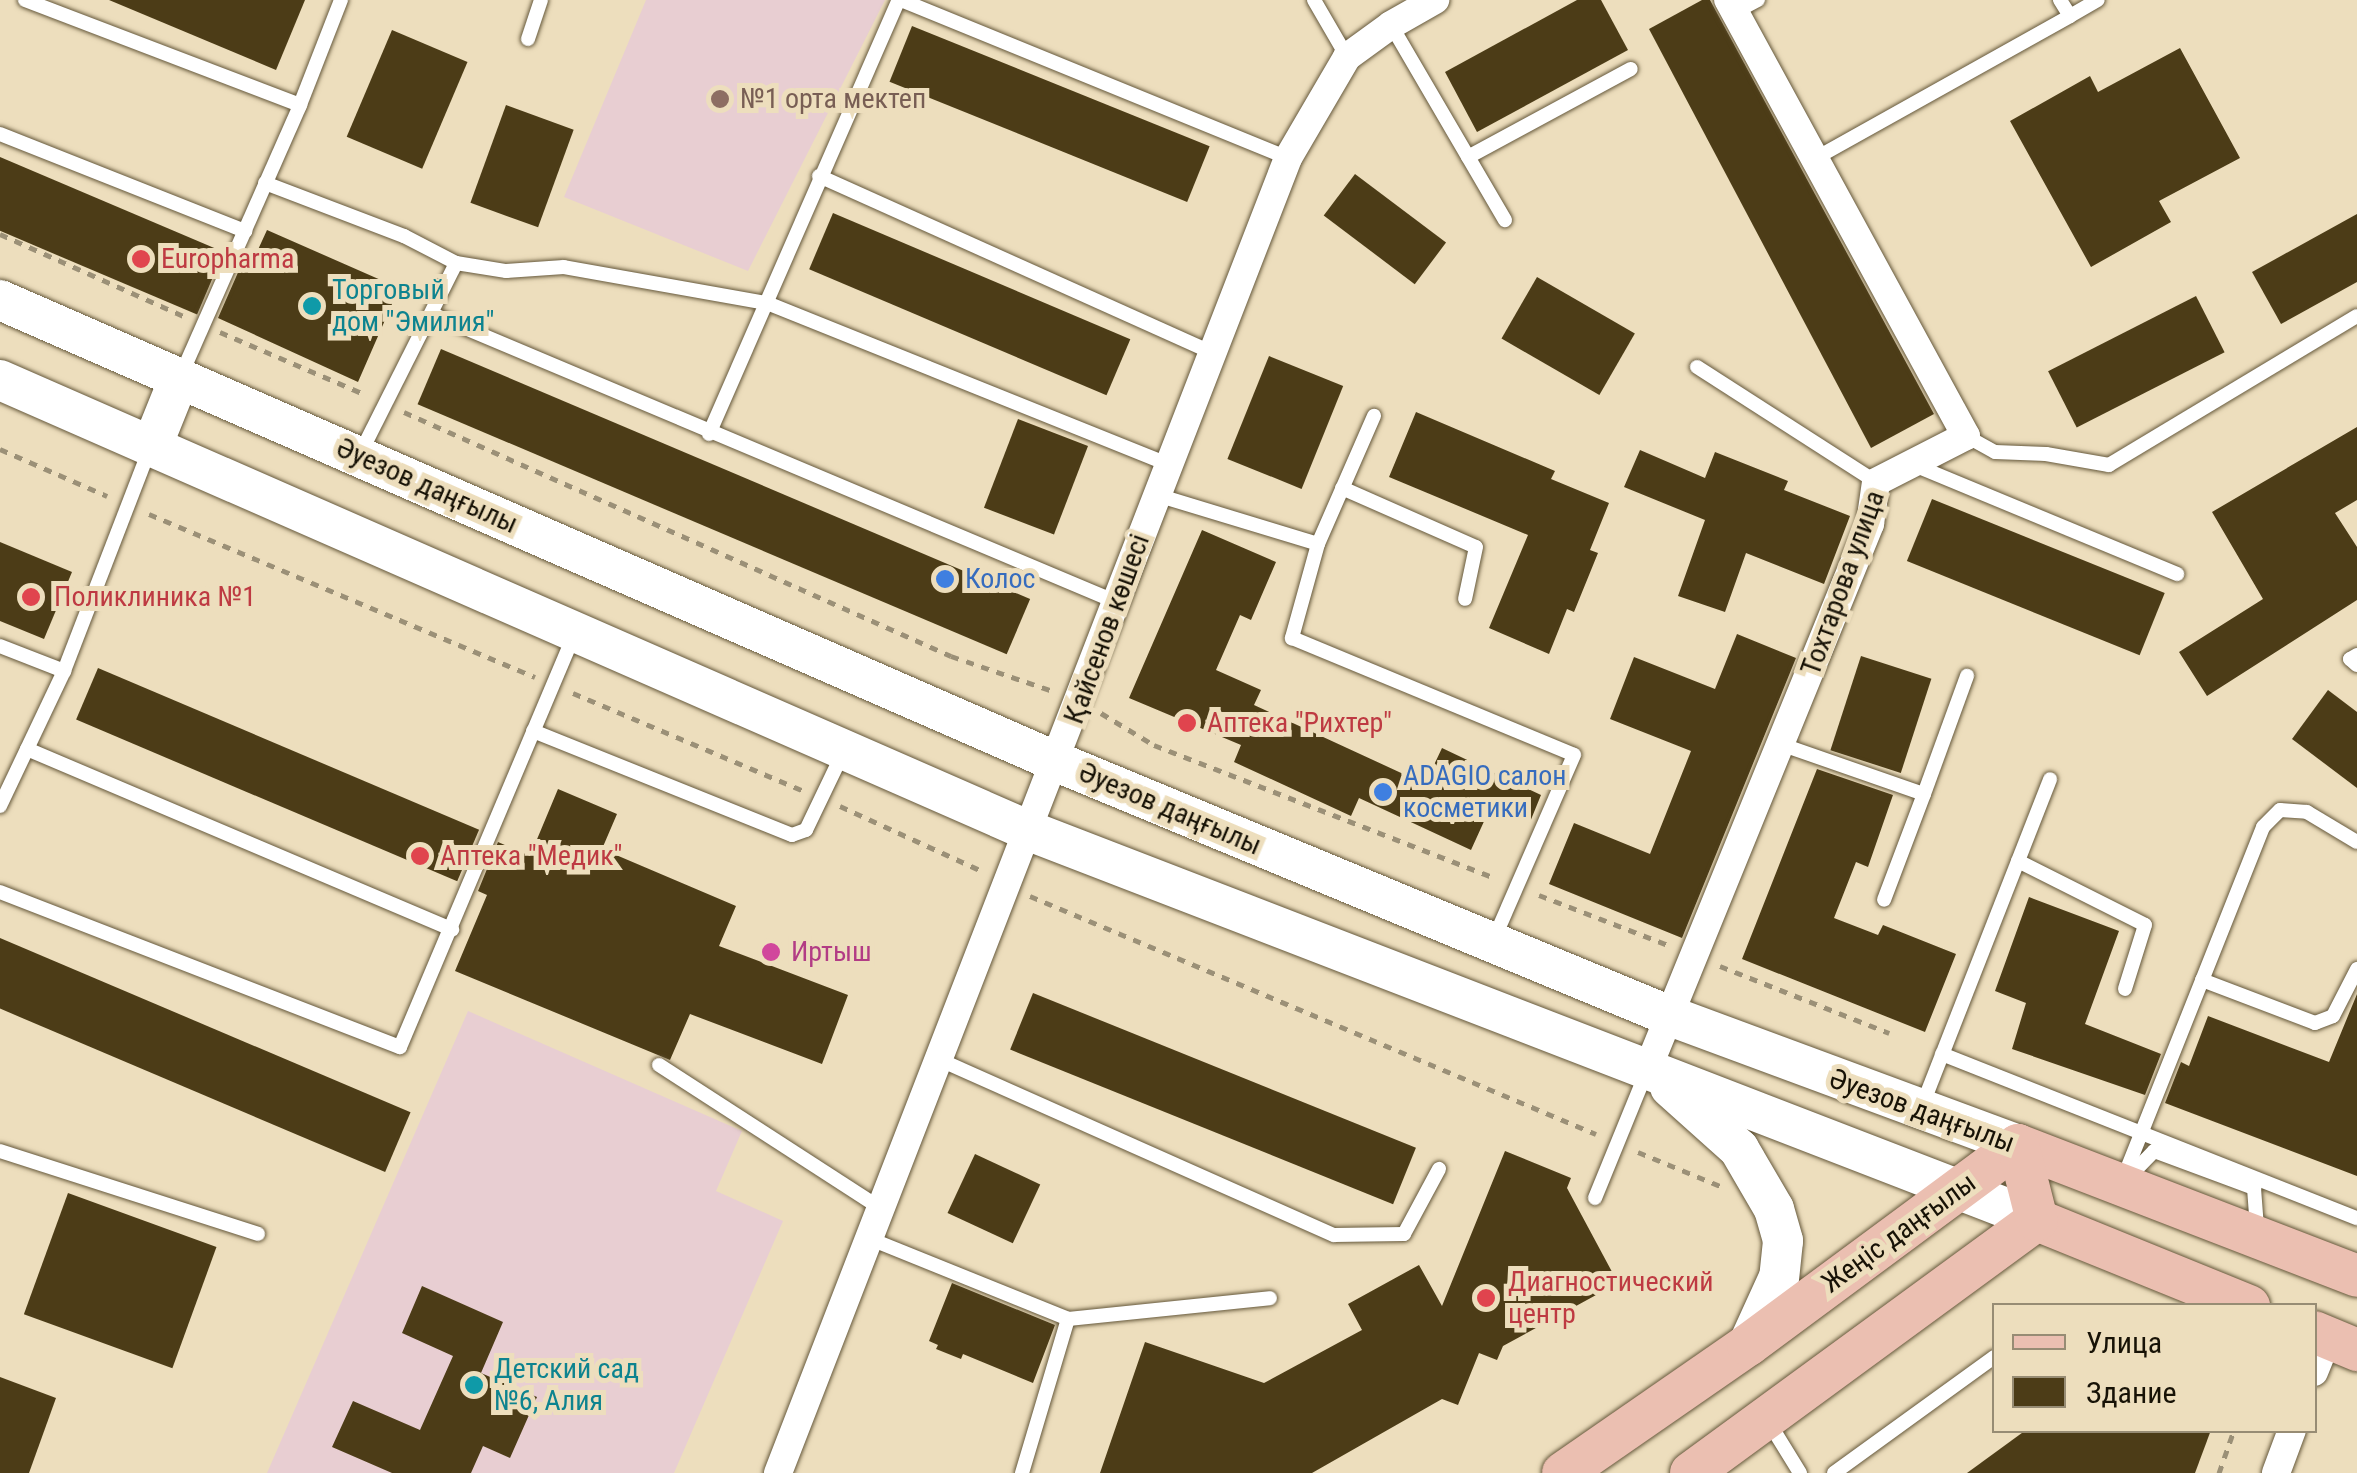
<!DOCTYPE html>
<meta charset="utf-8">
<style>
body{margin:0}
#map{position:relative;width:2357px;height:1473px;overflow:hidden;background:#eddebd;font-family:"Roboto Condensed",sans-serif}
div>[style]{position:absolute}
[style*='--x']{left:calc(var(--x)*1px);top:calc(var(--y)*1px);width:calc(var(--w)*1px);rotate:calc(var(--a)*1deg)}
.education>*{inset:0;background:#e8ced2}
.building>*{inset:0;background:#4c3c17;transform-origin:0 0}
.path>*{height:5px;margin-top:-2.5px;transform-origin:0;background:repeating-linear-gradient(90deg,#9b9077 0 8px,transparent 0 16px)}
.roads{filter:drop-shadow(0 0 2px #65583b) drop-shadow(0 0 2px #65583b)}
.lane>*{height:14px;margin:-7px;padding:0 7px;transform-origin:7px;border-radius:7px;background:#fff}
.street>*{height:28px;margin:-14px;padding:0 14px;transform-origin:14px;border-radius:14px;background:#fff}
.secondary>*{height:40px;margin:-20px;padding:0 20px;transform-origin:20px;border-radius:20px;background:#fff}
.primary>*{height:42px;margin:-21px;padding:0 21px;transform-origin:21px;border-radius:21px;background:#ebbfb1}
.dots>*{width:28px;height:28px;translate:-50% -50%;box-sizing:border-box;border:5px solid #eddebd;border-radius:50%}
span{translate:-50% -50%;white-space:nowrap;text-align:center;line-height:1.15;-webkit-text-stroke:10px #eddebd;paint-order:stroke}
.education-label{font-size:28px;color:#785e54}
.left{translate:0 -50%;text-align:left}
.health-label{font-size:28px;color:#be3a42}
.culture-label{font-size:28px;color:#0d838f}
.street-label{font-size:28px;color:#171206}
.shop-label{font-size:28px;color:#366cbe}
.hotel-label{font-size:28px;color:#b23c85}
.legend{position:absolute;left:1992px;top:1303px;width:325px;height:130px;box-sizing:border-box;background:#eddebd;border:2px solid #978c74;margin:0;padding:12px 18px;list-style:none;font-size:30px;color:#171206}
.legend li{display:flex;align-items:center;gap:20px;height:50px}
.legend b{width:50px;border:2px solid #978c74}
</style>
<div id="map">
<div class="education">
<i style="clip-path:polygon(646px 0,885px 0,748px 271px,564px 197px)"></i>
<i style="clip-path:polygon(468px 1011px,742px 1131px,716px 1191px,783px 1221px,674px 1473px,267px 1473px)"></i>
</div>
<div class="building">
<i style="clip-path:polygon(109px 0,305px 0,276px 70px)"></i>
<i style="clip-path:polygon(1577px 0,1601px 0,1628px 50px,1477px 132px,1445px 72px)"></i>
<i style="clip-path:polygon(1702px 0,1710px 0,1934px 414px,1871px 448px,1649px 29px)"></i>
<i style="left:912px;top:26px;width:321px;height:60px;rotate:22deg"></i>
<i style="left:392px;top:30px;width:82px;height:116px;rotate:23deg"></i>
<i style="clip-path:polygon(2180px 48px,2240px 158px,2159px 201px,2171px 222px,2091px 267px,2010px 121px,2090px 76px,2098px 92px)"></i>
<i style="left:506px;top:105px;width:72px;height:104px;rotate:20deg"></i>
<i style="left:0;top:157px;width:243px;height:68px;rotate:23deg"></i>
<i style="left:1355px;top:174px;width:114px;height:52px;rotate:37deg"></i>
<i style="left:833px;top:213px;width:323px;height:61px;rotate:23deg"></i>
<i style="clip-path:polygon(2357px 214px,2357px 282px,2281px 324px,2252px 272px)"></i>
<i style="clip-path:polygon(267px 230px,399px 288px,358px 382px,218px 318px,243px 261px,251px 265px)"></i>
<i style="left:1537px;top:277px;width:113px;height:71px;rotate:30deg"></i>
<i style="left:2196px;top:296px;width:63px;height:166px;rotate:63deg"></i>
<i style="left:441px;top:349px;width:640px;height:60px;rotate:23deg"></i>
<i style="left:1269px;top:356px;width:80px;height:111px;rotate:22deg"></i>
<i style="clip-path:polygon(1416px 412px,1555px 471px,1551px 479px,1609px 503px,1590px 550px,1598px 553px,1574px 612px,1567px 609px,1549px 654px,1489px 628px,1528px 535px,1389px 477px)"></i>
<i style="left:1018px;top:419px;width:75px;height:95px;rotate:21deg"></i>
<i style="clip-path:polygon(2357px 427px,2357px 500px,2335px 513px,2357px 547px,2357px 600px,2207px 696px,2179px 652px,2263px 599px,2212px 512px)"></i>
<i style="clip-path:polygon(1640px 450px,1705px 478px,1715px 452px,1788px 481px,1784px 490px,1850px 516px,1824px 584px,1746px 553px,1725px 612px,1678px 596px,1705px 520px,1624px 487px)"></i>
<i style="left:1932px;top:499px;width:251px;height:67px;rotate:22deg"></i>
<i style="clip-path:polygon(1202px 530px,1276px 562px,1251px 620px,1240px 615px,1216px 670px,1261px 690px,1254px 705px,1425px 784px,1442px 748px,1541px 795px,1530px 822px,1491px 806px,1471px 850px,1359px 798px,1351px 816px,1234px 762px,1241px 745px,1129px 698px)"></i>
<i style="clip-path:polygon(0 542px,72px 572px,44px 639px,0 621px)"></i>
<i style="clip-path:polygon(1737px 634px,1796px 658px,1682px 938px,1549px 884px,1574px 823px,1650px 854px,1691px 751px,1610px 719px,1634px 657px,1715px 689px)"></i>
<i style="left:1861px;top:656px;width:74px;height:99px;rotate:18deg"></i>
<i style="left:98px;top:668px;width:414px;height:56px;rotate:23deg"></i>
<i style="clip-path:polygon(2328px 690px,2357px 712px,2357px 788px,2292px 739px)"></i>
<i style="clip-path:polygon(1817px 769px,1893px 795px,1868px 867px,1856px 862px,1834px 918px,1878px 935px,1883px 925px,1956px 954px,1925px 1032px,1742px 959px)"></i>
<i style="clip-path:polygon(558px 789px,617px 814px,602px 849px,736px 906px,719px 946px,848px 995px,822px 1064px,690px 1014px,670px 1060px,455px 971px,487px 895px,478px 891px,498px 842px,530px 856px)"></i>
<i style="clip-path:polygon(2029px 897px,2119px 931px,2085px 1024px,2161px 1054px,2145px 1095px,2012px 1049px,2026px 1003px,1995px 991px)"></i>
<i style="left:0;top:938px;width:446px;height:65px;rotate:23deg"></i>
<i style="left:1033px;top:993px;width:413px;height:61px;rotate:22deg"></i>
<i style="clip-path:polygon(2357px 994px,2357px 1176px,2165px 1103px,2181px 1062px,2189px 1066px,2208px 1016px,2329px 1062px)"></i>
<i style="clip-path:polygon(1505px 1151px,1571px 1178px,1567px 1188px,1618px 1283px,1503px 1346px,1497px 1360px,1479px 1353px,1458px 1405px,1442px 1399px,1312px 1473px,1100px 1473px,1145px 1342px,1264px 1383px,1362px 1330px,1348px 1304px,1419px 1265px,1442px 1306px)"></i>
<i style="left:975px;top:1154px;width:72px;height:65px;rotate:25deg"></i>
<i style="left:68px;top:1193px;width:158px;height:129px;rotate:20deg"></i>
<i style="clip-path:polygon(952px 1283px,1055px 1325px,1033px 1383px,963px 1354px,961px 1359px,936px 1349px,938px 1345px,929px 1341px)"></i>
<i style="clip-path:polygon(422px 1286px,503px 1322px,481px 1373px,537px 1397px,510px 1458px,483px 1446px,471px 1473px,392px 1473px,332px 1447px,353px 1401px,420px 1430px,453px 1356px,402px 1333px)"></i>
<i style="clip-path:polygon(0 1377px,56px 1398px,29px 1473px,0 1473px)"></i>
<i style="clip-path:polygon(2026px 1430px,2211px 1430px,2195px 1473px,1967px 1473px)"></i>
</div>
<div class="path">
<i style="--x:0;--y:234;--w:201;--a:24.1"></i>
<i style="--x:220;--y:332;--w:159;--a:23.3"></i>
<i style="--x:404;--y:412;--w:599;--a:24.04"></i>
<i style="--x:951;--y:656;--w:105;--a:19"></i>
<i style="--x:0;--y:449;--w:117;--a:23.7"></i>
<i style="--x:149;--y:514;--w:419;--a:22.9"></i>
<i style="--x:573;--y:693;--w:249;--a:23"></i>
<i style="--x:1101;--y:713;--w:62;--a:31.1"></i>
<i style="--x:1154;--y:745;--w:367;--a:21.3"></i>
<i style="--x:840;--y:806;--w:154;--a:24.6"></i>
<i style="--x:1539;--y:895;--w:138;--a:21.2"></i>
<i style="--x:1030;--y:896;--w:614;--a:22.81"></i>
<i style="--x:1720;--y:966;--w:182;--a:21.6"></i>
<i style="--x:1638;--y:1152;--w:89;--a:22.5"></i>
<i style="--x:2219;--y:1473;--w:46;--a:-70.8"></i>
</div>
<div class="roads">
<div class="lane">
<i style="--x:25;--y:0;--w:294;--a:20.9"></i>
<i style="--x:901;--y:0;--w:418;--a:22.2"></i>
<i style="--x:1314;--y:0;--w:66;--a:59.9"></i>
<i style="--x:1735;--y:12;--w:26;--a:-28"></i>
<i style="--x:2070;--y:16;--w:32;--a:-30"></i>
<i style="--x:1391;--y:25;--w:226;--a:59.7"></i>
<i style="--x:528;--y:39;--w:41;--a:-71.6"></i>
<i style="--x:0;--y:134;--w:264;--a:21.6"></i>
<i style="--x:1468;--y:157;--w:185;--a:-28.4"></i>
<i style="--x:1816;--y:158;--w:291;--a:-29.2"></i>
<i style="--x:2070;--y:16;--w:19;--a:-122"></i>
<i style="--x:819;--y:176;--w:432;--a:24.2"></i>
<i style="--x:265;--y:183;--w:149;--a:20.9"></i>
<i style="--x:404;--y:236;--w:59;--a:27.4"></i>
<i style="--x:456;--y:263;--w:51;--a:9.1"></i>
<i style="--x:506;--y:271;--w:58;--a:-3.9"></i>
<i style="--x:564;--y:267;--w:206;--a:10.1"></i>
<i style="--x:767;--y:303;--w:433;--a:21.9"></i>
<i style="--x:432;--y:314;--w:740;--a:22.82"></i>
<i style="--x:1697;--y:367;--w:213;--a:32.7"></i>
<i style="--x:182;--y:373;--w:293;--a:-66.2"></i>
<i style="--x:300;--y:105;--w:113;--a:-68.7"></i>
<i style="--x:709;--y:434;--w:474;--a:-66.4"></i>
<i style="--x:1966;--y:436;--w:33;--a:29"></i>
<i style="--x:1995;--y:452;--w:51;--a:2.2"></i>
<i style="--x:2046;--y:454;--w:64;--a:9.9"></i>
<i style="--x:2109;--y:465;--w:289;--a:-31"></i>
<i style="--x:359;--y:456;--w:216;--a:-63.3"></i>
<i style="--x:1914;--y:465;--w:285;--a:22.5"></i>
<i style="--x:1342;--y:488;--w:146;--a:23.8"></i>
<i style="--x:1476;--y:547;--w:53;--a:101.9"></i>
<i style="--x:1157;--y:495;--w:168;--a:16.9"></i>
<i style="--x:1318;--y:544;--w:140;--a:-66.4"></i>
<i style="--x:1318;--y:544;--w:98;--a:105.5"></i>
<i style="--x:1292;--y:638;--w:305;--a:22.5"></i>
<i style="--x:1574;--y:755;--w:201;--a:113.5"></i>
<i style="--x:0;--y:646;--w:69;--a:21.3"></i>
<i style="--x:2357;--y:655;--w:8;--a:150"></i>
<i style="--x:2350;--y:659;--w:9;--a:41"></i>
<i style="--x:533;--y:731;--w:279;--a:21.9"></i>
<i style="--x:792;--y:835;--w:15;--a:-20"></i>
<i style="--x:806;--y:830;--w:83;--a:-64.4"></i>
<i style="--x:1783;--y:745;--w:149;--a:19.2"></i>
<i style="--x:1924;--y:794;--w:113;--a:110.7"></i>
<i style="--x:27;--y:749;--w:462;--a:23"></i>
<i style="--x:1924;--y:794;--w:126;--a:-70"></i>
<i style="--x:0;--y:806;--w:149;--a:-64.6"></i>
<i style="--x:64;--y:671;--w:236;--a:-68.9"></i>
<i style="--x:2018;--y:861;--w:142;--a:26.7"></i>
<i style="--x:2145;--y:925;--w:67;--a:107.4"></i>
<i style="--x:0;--y:892;--w:429;--a:21.2"></i>
<i style="--x:400;--y:1047;--w:445;--a:-67.1"></i>
<i style="--x:2202;--y:980;--w:121;--a:20.8"></i>
<i style="--x:2315;--y:1023;--w:19;--a:-21"></i>
<i style="--x:2333;--y:1016;--w:53;--a:-62.9"></i>
<i style="--x:1942;--y:1054;--w:446;--a:21.6"></i>
<i style="--x:938;--y:1059;--w:433;--a:24"></i>
<i style="--x:1334;--y:1235;--w:70;--a:-0.8"></i>
<i style="--x:1404;--y:1234;--w:74;--a:-61.7"></i>
<i style="--x:659;--y:1065;--w:263;--a:32.9"></i>
<i style="--x:1922;--y:1106;--w:351;--a:-68.6"></i>
<i style="--x:0;--y:1151;--w:271;--a:17.8"></i>
<i style="--x:2123;--y:1179;--w:379;--a:-68.3"></i>
<i style="--x:2263;--y:827;--w:24;--a:-45"></i>
<i style="--x:2280;--y:810;--w:27;--a:4"></i>
<i style="--x:2307;--y:812;--w:58;--a:31"></i>
<i style="--x:2125;--y:1181;--w:42;--a:-46"></i>
<i style="--x:2154;--y:1151;--w:107;--a:20.3"></i>
<i style="--x:2254;--y:1188;--w:40;--a:85.7"></i>
<i style="--x:1595;--y:1198;--w:135;--a:-67.8"></i>
<i style="--x:868;--y:1238;--w:216;--a:22"></i>
<i style="--x:1068;--y:1319;--w:203;--a:-5.9"></i>
<i style="--x:1768;--y:1421;--w:61;--a:58.4"></i>
<i style="--x:1022;--y:1473;--w:161;--a:-73.4"></i>
<i style="--x:1834;--y:1473;--w:198;--a:-35.9"></i>
</div>
<div class="street">
<i style="--x:1648;--y:1068;--w:588;--a:-67.8"></i>
<i style="--x:1870;--y:524;--w:42;--a:-81.9"></i>
<i style="--x:1876;--y:482;--w:101;--a:-27.1"></i>
<i style="--x:1966;--y:436;--w:497;--a:-118.6"></i>
<i style="--x:2314;--y:1372;--w:37;--a:-68"></i>
<i style="--x:778;--y:1473;--w:1410;--a:-68.8"></i>
<i style="--x:1288;--y:158;--w:117;--a:-59.7"></i>
<i style="--x:1347;--y:57;--w:54;--a:-36"></i>
<i style="--x:1391;--y:25;--w:51;--a:-29.6"></i>
<i style="--x:2276;--y:1473;--w:46;--a:-69.6"></i>
</div>
<div class="secondary">
<i style="--x:0;--y:300;--w:1154;--a:23.61"></i>
<i style="--x:1057;--y:762;--w:664;--a:22.51"></i>
<i style="--x:1670;--y:1016;--w:371;--a:20.3"></i>
<i style="--x:0;--y:380;--w:1121;--a:23.66"></i>
<i style="--x:1027;--y:830;--w:1083;--a:21.11"></i>
<i style="--x:152;--y:446;--w:72;--a:-68.1"></i>
<i style="--x:1670;--y:1087;--w:93;--a:41.9"></i>
<i style="--x:1739;--y:1149;--w:69;--a:59.7"></i>
<i style="--x:1774;--y:1209;--w:33;--a:74"></i>
<i style="--x:1783;--y:1241;--w:36;--a:96"></i>
<i style="--x:1779;--y:1277;--w:75;--a:114.5"></i>
</div>
<div class="primary">
<i style="--x:2018;--y:1145;--w:363;--a:21.1"></i>
<i style="--x:2037;--y:1220;--w:229;--a:22.1"></i>
<i style="--x:2314;--y:1332;--w:47;--a:22.7"></i>
<i style="--x:1563;--y:1473;--w:225;--a:-34.7"></i>
<i style="--x:1748;--y:1345;--w:336;--a:-36.5"></i>
<i style="--x:1691;--y:1473;--w:429;--a:-36.2"></i>
<i style="--x:2037;--y:1220;--w:77;--a:-104.2"></i>
</div>
</div>
<div class="dots">
<i style="left:720px;top:99px;background:#8d6e63"></i>
<i style="left:141px;top:259px;background:#e0444e"></i>
<i style="left:312px;top:306px;background:#0f9aa8"></i>
<i style="left:945px;top:579px;background:#3f7fe0"></i>
<i style="left:31px;top:597px;background:#e0444e"></i>
<i style="left:1187px;top:723px;background:#e0444e"></i>
<i style="left:1383px;top:792px;background:#3f7fe0"></i>
<i style="left:420px;top:856px;background:#e0444e"></i>
<i style="left:771px;top:952px;background:#d1479c"></i>
<i style="left:1486px;top:1298px;background:#e0444e"></i>
<i style="left:474px;top:1385px;background:#0f9aa8"></i>
</div>
<div class="education-label">
<span class="left" style="left:740px;top:99px">№1 орта мектеп</span>
</div>
<div class="health-label">
<span class="left" style="left:161px;top:259px">Europharma</span>
<span class="left" style="left:54px;top:597px">Поликлиника №1</span>
<span class="left" style="left:1207px;top:723px">Аптека "Рихтер"</span>
<span class="left" style="left:440px;top:856px">Аптека "Медик"</span>
<span class="left" style="left:1508px;top:1298px">Диагностический<br>центр</span>
</div>
<div class="culture-label">
<span class="left" style="left:332px;top:306px">Торговый<br>дом "Эмилия"</span>
<span class="left" style="left:494px;top:1385px">Детский сад<br>№6, Алия</span>
</div>
<div class="street-label">
<span style="left:427px;top:486px;rotate:24deg">Әуезов даңғылы</span>
<span style="left:1843px;top:583px;rotate:-70deg">Тохтарова улица</span>
<span style="left:1107px;top:629px;rotate:-70deg">Қайсенов көшесі</span>
<span style="left:1170px;top:809px;rotate:23deg">Әуезов даңғылы</span>
<span style="left:1922px;top:1111px;rotate:20deg">Әуезов даңғылы</span>
<span style="left:1899px;top:1233px;rotate:-36deg">Жеңіс даңғылы</span>
</div>
<div class="shop-label">
<span class="left" style="left:965px;top:579px">Колос</span>
<span class="left" style="left:1403px;top:792px">ADAGIO салон<br>косметики</span>
</div>
<div class="hotel-label">
<span class="left" style="left:791px;top:952px">Иртыш</span>
</div>
<ul class="legend">
<li><b style="height:12px;background:#ebbfb1"></b>Улица</li>
<li><b style="height:28px;background:#4c3c17"></b>Здание</li>
</ul>
</div>
